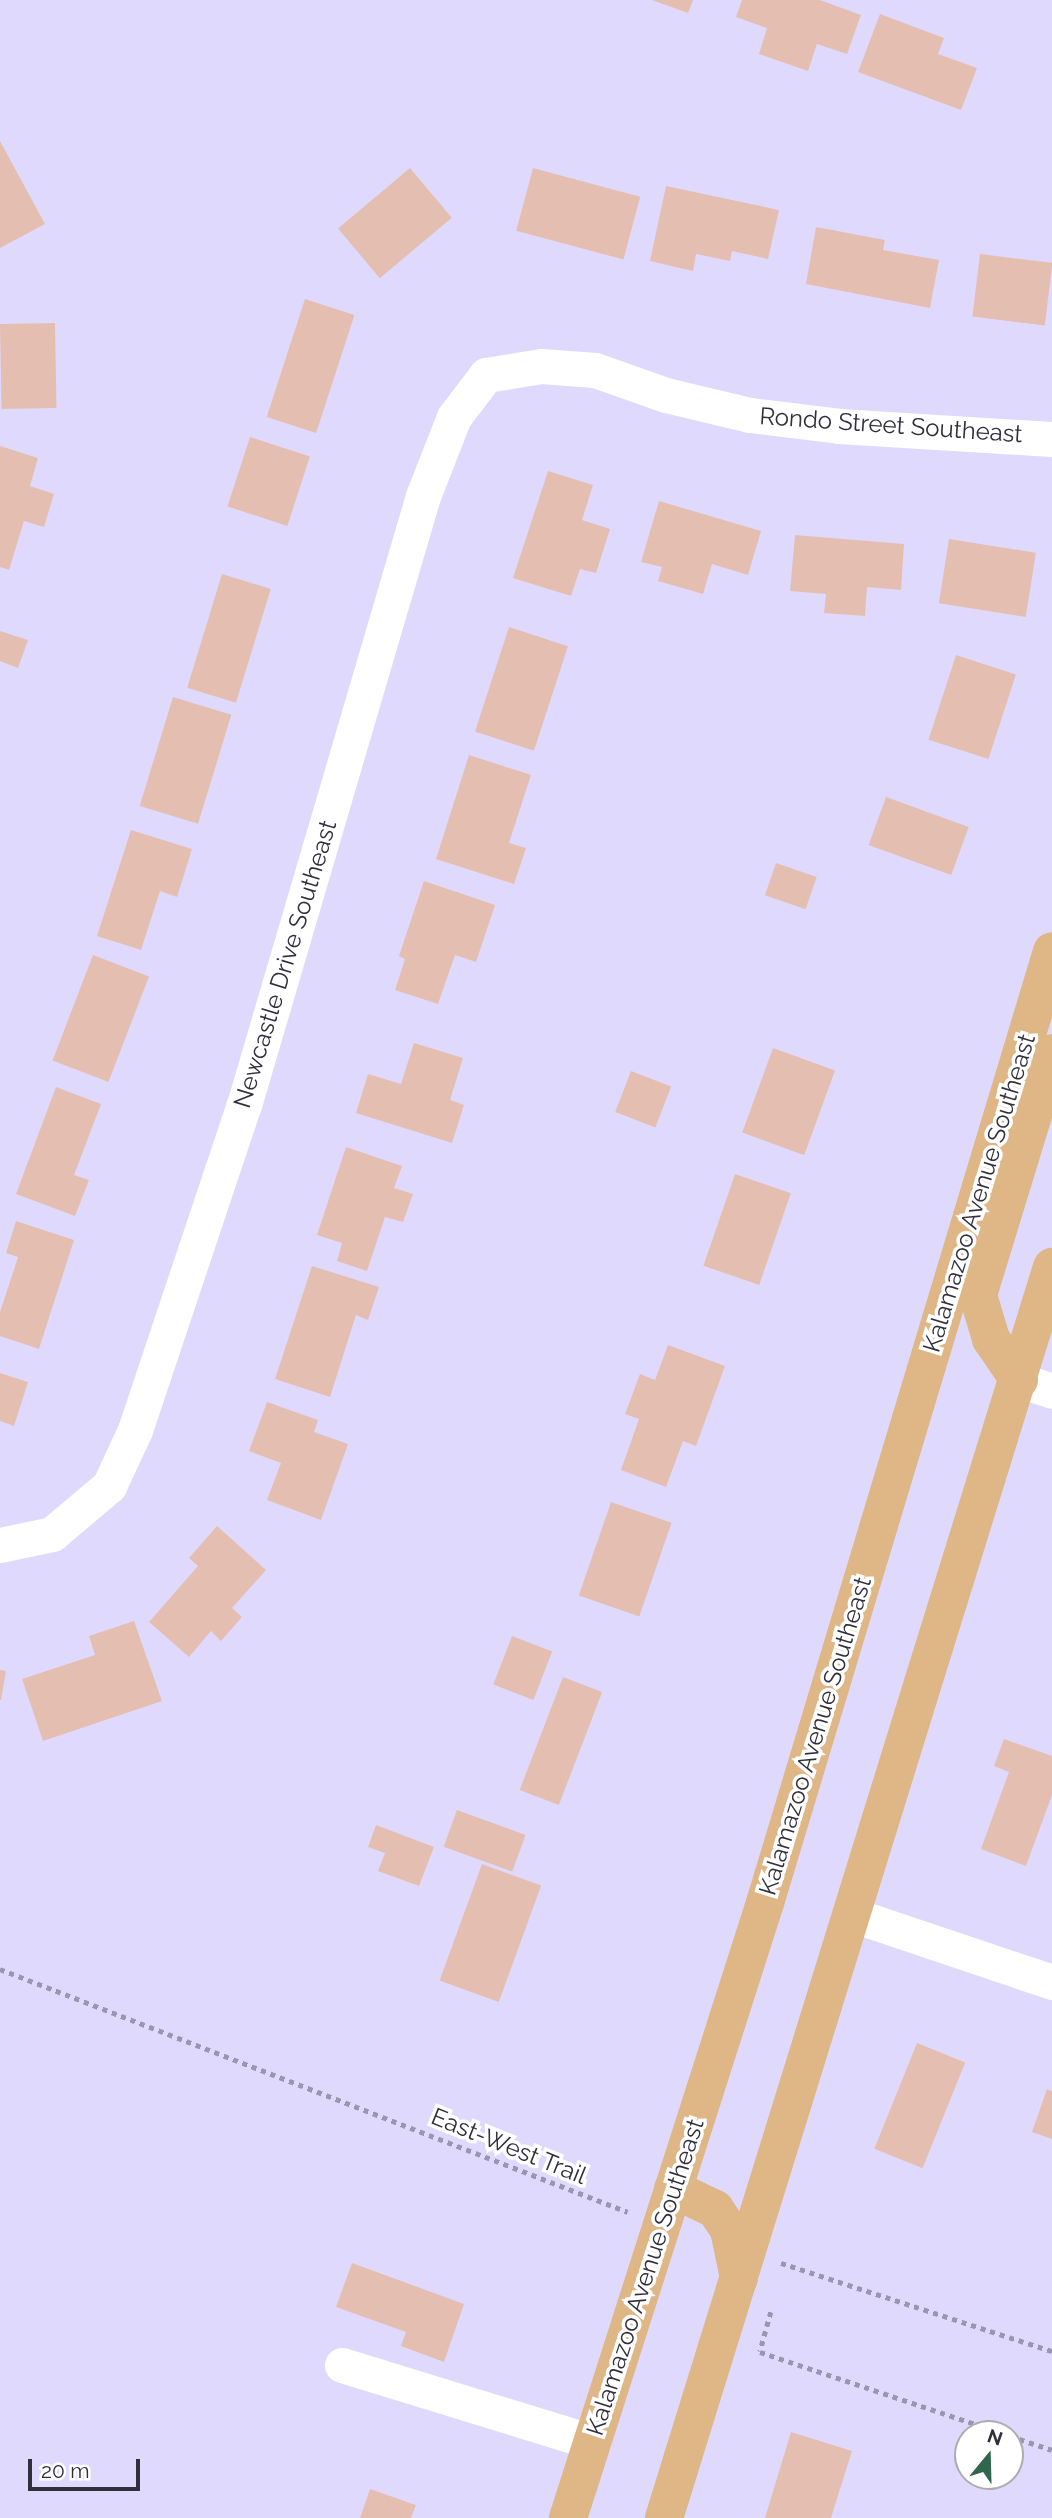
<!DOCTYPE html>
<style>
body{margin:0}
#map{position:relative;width:1052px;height:2518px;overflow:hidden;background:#dfdafd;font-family:Raleway,sans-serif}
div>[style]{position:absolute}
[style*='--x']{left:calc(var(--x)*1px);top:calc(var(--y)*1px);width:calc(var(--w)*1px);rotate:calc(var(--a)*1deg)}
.building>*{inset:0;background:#e4bfb1;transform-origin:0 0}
.path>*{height:4.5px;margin-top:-2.25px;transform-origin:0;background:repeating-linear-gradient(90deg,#9a96b0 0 5px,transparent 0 10px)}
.minor>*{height:35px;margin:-17.5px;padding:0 17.5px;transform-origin:17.5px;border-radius:17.5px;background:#fff}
.major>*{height:38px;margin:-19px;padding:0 19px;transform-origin:19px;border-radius:19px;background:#dfb686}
span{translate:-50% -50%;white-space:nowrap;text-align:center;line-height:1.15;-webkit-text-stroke:7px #fff;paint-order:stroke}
.street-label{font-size:24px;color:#312f3c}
.north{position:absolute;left:954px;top:2420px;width:70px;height:70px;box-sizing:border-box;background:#fff;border:2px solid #adacb1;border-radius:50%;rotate:19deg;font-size:19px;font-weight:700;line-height:28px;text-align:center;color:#312f3c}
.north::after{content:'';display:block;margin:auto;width:24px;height:32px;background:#2f664c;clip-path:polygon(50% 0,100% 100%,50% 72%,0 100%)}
.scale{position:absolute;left:28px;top:2459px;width:112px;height:32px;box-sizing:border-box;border:4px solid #312f3c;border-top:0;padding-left:9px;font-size:21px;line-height:24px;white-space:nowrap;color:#312f3c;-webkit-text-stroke:5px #fff;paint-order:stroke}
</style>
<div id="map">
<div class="building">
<i style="clip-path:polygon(652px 0,693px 0,688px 13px)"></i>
<i style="clip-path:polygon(742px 0,820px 0,861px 15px,847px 54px,817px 44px,808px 71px,759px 54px,767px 28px,736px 17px)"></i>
<i style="clip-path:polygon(880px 14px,944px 38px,938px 54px,977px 68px,961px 110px,858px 72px)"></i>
<i style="clip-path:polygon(0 141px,45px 224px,0 248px)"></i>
<i style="left:410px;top:168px;width:65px;height:94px;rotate:50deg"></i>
<i style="left:533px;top:168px;width:111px;height:65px;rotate:15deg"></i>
<i style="clip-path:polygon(666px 186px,779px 210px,768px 259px,732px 251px,730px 261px,696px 254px,693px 271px,650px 261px)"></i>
<i style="clip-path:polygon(816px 227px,885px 240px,883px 250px,939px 260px,930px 308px,806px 284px)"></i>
<i style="left:980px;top:254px;width:73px;height:63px;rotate:7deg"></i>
<i style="left:305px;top:299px;width:52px;height:124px;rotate:18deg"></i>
<i style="left:55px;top:323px;width:85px;height:55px;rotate:89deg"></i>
<i style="left:250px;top:437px;width:63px;height:73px;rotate:18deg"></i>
<i style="clip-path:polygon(0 446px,38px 458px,30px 486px,54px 494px,44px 527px,24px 521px,9px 570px,0 567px)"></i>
<i style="clip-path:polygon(548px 471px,593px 485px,582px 520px,610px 529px,596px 573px,580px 569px,571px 596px,513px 578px)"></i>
<i style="clip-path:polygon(659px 501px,761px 531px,748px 575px,712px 564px,703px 594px,658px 581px,662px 567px,641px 562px)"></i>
<i style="clip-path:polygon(795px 535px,904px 544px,901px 590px,867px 587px,865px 616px,824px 613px,826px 594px,790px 591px)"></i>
<i style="left:949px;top:539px;width:88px;height:65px;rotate:9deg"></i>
<i style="left:222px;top:574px;width:51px;height:119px;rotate:17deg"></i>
<i style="left:509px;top:627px;width:62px;height:110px;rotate:18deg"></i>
<i style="clip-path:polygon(0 631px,28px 640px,18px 668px,0 661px)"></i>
<i style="left:956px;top:655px;width:63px;height:89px;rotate:18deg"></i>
<i style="left:173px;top:697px;width:61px;height:114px;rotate:17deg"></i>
<i style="clip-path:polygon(469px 755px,531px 775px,509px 843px,526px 848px,514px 884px,436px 859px)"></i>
<i style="left:886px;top:797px;width:88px;height:51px;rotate:20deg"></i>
<i style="clip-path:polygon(131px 830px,192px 849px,177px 897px,160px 891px,141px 950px,97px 936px)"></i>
<i style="left:776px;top:863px;width:43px;height:34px;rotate:19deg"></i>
<i style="clip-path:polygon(424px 881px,495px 905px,476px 962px,455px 955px,438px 1004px,395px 990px,405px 959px,399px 956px)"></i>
<i style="left:93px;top:955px;width:60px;height:113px;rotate:21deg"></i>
<i style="clip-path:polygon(414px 1043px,463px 1058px,450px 1100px,464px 1105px,452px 1143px,356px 1113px,368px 1074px,401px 1084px)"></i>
<i style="left:773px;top:1048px;width:66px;height:90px;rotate:20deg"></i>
<i style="left:631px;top:1071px;width:43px;height:44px;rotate:21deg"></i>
<i style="clip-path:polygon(56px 1087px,101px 1104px,74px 1175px,89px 1180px,75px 1216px,16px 1194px)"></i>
<i style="clip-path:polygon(346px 1147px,402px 1166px,394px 1188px,413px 1194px,403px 1222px,385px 1217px,367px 1271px,337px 1261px,342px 1243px,317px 1235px)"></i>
<i style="left:735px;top:1174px;width:59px;height:97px;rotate:19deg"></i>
<i style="clip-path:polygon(16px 1221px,74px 1240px,39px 1349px,0 1336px,0 1312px,18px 1257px,6px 1253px)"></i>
<i style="clip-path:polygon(312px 1266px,379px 1287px,368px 1320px,356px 1315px,330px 1397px,275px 1379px)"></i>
<i style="clip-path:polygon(668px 1345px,725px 1366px,696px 1446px,683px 1441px,666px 1487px,621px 1470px,639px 1419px,625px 1414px,640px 1374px,655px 1380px)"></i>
<i style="clip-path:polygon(0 1373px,28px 1382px,14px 1426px,0 1421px)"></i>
<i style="clip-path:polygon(267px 1402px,318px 1420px,314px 1432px,348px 1444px,321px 1520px,267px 1500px,281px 1463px,249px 1451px)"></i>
<i style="left:611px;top:1502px;width:64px;height:99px;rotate:19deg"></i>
<i style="clip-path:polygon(217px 1526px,266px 1570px,232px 1608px,242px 1617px,221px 1641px,211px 1631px,189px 1657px,149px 1622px,198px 1566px,189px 1558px)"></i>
<i style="clip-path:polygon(134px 1621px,162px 1701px,43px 1741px,22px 1679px,95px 1655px,89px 1636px)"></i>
<i style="left:512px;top:1636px;width:43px;height:52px;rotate:21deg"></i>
<i style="clip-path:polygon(0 1670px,6px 1671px,1px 1700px,0 1700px)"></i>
<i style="left:563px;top:1677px;width:42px;height:121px;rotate:21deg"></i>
<i style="clip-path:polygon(1004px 1739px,1052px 1756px,1052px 1795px,1026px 1866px,981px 1849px,1009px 1772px,994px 1766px)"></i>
<i style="left:457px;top:1810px;width:73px;height:39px;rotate:20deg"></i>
<i style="clip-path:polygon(376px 1825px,434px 1847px,419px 1886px,378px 1871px,385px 1853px,368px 1847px)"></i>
<i style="left:482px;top:1864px;width:63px;height:124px;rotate:20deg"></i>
<i style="left:917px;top:2043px;width:52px;height:114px;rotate:22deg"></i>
<i style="clip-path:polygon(1047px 2089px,1052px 2091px,1052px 2139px,1032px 2132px)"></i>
<i style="clip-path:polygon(352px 2263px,464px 2304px,444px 2362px,401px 2346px,406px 2332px,336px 2307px)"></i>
<i style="clip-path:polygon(791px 2432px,852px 2451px,831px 2518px,765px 2518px)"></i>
<i style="clip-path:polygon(370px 2489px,416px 2505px,411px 2518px,360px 2518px)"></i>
</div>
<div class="path">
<i style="--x:0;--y:1969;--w:673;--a:21.15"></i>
<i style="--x:781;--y:2263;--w:285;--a:18"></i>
<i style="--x:771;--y:2312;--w:41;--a:105.4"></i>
<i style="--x:760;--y:2352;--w:258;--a:18.5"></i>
<i style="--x:1010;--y:2436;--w:44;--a:18.4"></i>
</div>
<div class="minor">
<i style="--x:1019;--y:1380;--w:35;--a:18"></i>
<i style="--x:0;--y:1545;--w:53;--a:-11.9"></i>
<i style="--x:52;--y:1534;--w:75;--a:-40.1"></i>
<i style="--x:109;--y:1486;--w:62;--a:-65.1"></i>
<i style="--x:135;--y:1430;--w:343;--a:-71.5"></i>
<i style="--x:244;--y:1105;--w:635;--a:-73.62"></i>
<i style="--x:423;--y:496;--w:85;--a:-68.6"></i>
<i style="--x:454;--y:417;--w:53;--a:-52.7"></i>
<i style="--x:486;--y:375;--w:56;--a:-9.3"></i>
<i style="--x:541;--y:366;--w:54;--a:4.2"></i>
<i style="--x:595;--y:370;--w:75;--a:19.4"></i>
<i style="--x:666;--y:395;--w:86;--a:13.4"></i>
<i style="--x:750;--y:415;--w:90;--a:7"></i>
<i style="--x:839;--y:426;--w:213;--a:3.5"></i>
<i style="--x:853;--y:1915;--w:210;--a:18.6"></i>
<i style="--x:342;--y:2365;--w:263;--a:17.1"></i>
</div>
<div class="major">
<i style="--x:1019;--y:1380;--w:50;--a:-124.3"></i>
<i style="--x:991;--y:1339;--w:46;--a:-106.5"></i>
<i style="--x:978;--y:1295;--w:253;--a:-73"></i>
<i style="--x:673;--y:2189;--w:47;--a:25.5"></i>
<i style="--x:715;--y:2209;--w:25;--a:56"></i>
<i style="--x:729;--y:2230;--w:49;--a:78.2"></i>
<i style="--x:568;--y:2518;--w:646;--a:-72.24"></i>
<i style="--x:765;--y:1903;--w:994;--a:-73.22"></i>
<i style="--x:664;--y:2518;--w:1310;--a:-72.77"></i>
</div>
<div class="street-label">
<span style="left:891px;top:425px;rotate:4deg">Rondo Street Southeast</span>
<span style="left:285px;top:964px;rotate:-73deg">Newcastle Drive Southeast</span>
<span style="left:979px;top:1193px;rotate:-73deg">Kalamazoo Avenue Southeast</span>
<span style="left:815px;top:1736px;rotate:-73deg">Kalamazoo Avenue Southeast</span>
<span style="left:509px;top:2146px;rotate:22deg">East-West Trail</span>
<span style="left:645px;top:2277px;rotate:-72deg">Kalamazoo Avenue Southeast</span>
</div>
<div class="north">N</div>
<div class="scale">20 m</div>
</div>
